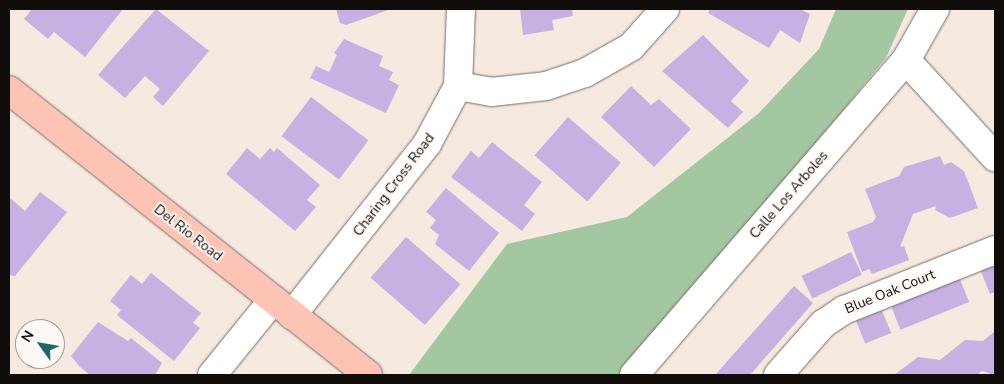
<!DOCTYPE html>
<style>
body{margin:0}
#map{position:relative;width:1004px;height:384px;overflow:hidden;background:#f6e9df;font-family:"Nunito Sans",sans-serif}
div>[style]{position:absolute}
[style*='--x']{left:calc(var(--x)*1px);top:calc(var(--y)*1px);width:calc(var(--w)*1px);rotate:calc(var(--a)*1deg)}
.green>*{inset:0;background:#a2c7a1}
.building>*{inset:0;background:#c7b0e2;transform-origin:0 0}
.roads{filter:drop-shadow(0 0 1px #796d65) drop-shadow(0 0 1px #796d65)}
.minor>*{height:28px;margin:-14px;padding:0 14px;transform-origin:14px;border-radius:14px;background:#fff}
.major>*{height:28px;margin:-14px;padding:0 14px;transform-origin:14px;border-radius:14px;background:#fdc3b5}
span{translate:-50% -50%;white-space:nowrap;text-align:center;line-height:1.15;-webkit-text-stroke:4px #fdf8f4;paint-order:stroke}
.street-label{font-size:14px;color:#110d0a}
.frame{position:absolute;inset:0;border:10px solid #110d0a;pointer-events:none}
.north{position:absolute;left:15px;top:319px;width:50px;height:50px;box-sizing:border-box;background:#fdf8f4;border:1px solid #9f9a96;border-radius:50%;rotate:302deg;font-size:14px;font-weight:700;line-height:20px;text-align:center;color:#110d0a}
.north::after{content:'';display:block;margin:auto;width:18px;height:22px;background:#1c6965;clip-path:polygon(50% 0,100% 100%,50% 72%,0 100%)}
</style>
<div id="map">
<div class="green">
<i style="clip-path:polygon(836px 9px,908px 9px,886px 58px,626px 375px,409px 375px,507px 244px,627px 217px,758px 114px,819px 49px)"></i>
</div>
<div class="building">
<i style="clip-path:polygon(32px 9px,123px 9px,85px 57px,54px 32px,48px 39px,24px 19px)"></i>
<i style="clip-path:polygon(156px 9px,209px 51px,163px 106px,153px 97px,160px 89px,145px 76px,125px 98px,98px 75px)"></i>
<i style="clip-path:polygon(336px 9px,391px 9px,346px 25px,340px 23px)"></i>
<i style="clip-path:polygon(520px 9px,572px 9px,573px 16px,552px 20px,554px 30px,523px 35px)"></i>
<i style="clip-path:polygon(710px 9px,800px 9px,810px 14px,800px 43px,780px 30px,769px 48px,708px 13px)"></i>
<i style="clip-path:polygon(703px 35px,749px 81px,731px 101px,743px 112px,728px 128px,662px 71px)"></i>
<i style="clip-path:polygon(344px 39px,383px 56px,379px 66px,393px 72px,389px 80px,399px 85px,386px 113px,310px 78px,316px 66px,329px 72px,337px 55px,334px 53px)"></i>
<i style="clip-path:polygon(631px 86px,651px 105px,659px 99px,691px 129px,654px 167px,601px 117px)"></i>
<i style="left:311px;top:97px;width:72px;height:49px;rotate:37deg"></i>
<i style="left:568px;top:117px;width:70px;height:51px;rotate:41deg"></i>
<i style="clip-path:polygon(492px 142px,542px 182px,524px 205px,535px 214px,522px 231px,451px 177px,471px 151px,479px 158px)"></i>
<i style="clip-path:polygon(247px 148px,260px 159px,270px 148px,274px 152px,277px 148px,320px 185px,307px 200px,316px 207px,295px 231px,226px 174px)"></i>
<i style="clip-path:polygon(940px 156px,944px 165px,951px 162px,964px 171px,978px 208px,950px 218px,935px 210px,936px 206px,913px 214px,900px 247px,904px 246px,909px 260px,872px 274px,869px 269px,862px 272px,847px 232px,873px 222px,876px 217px,865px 189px,899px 176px,904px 167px)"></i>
<i style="clip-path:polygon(446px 188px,499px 233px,469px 271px,435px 244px,439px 235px,430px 228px,436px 220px,426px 212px)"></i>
<i style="clip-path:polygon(40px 192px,67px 212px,15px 276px,9px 275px,9px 197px,25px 211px)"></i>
<i style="left:406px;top:237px;width:72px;height:54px;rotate:41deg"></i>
<i style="left:851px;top:252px;width:25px;height:55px;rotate:64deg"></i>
<i style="clip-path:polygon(995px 263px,995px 292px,990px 294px,980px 269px)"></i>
<i style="clip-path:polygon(151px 273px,201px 313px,193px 323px,200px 328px,174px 361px,117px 315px,121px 310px,110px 301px,131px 275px,142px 284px)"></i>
<i style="left:959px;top:277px;width:27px;height:74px;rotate:68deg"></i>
<i style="clip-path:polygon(794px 286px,813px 303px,750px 375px,715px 375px)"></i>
<i style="left:881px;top:308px;width:27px;height:28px;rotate:68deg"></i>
<i style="clip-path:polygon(98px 322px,128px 341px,131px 338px,162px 363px,155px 375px,90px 375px,80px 367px,71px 356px)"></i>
<i style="clip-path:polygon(995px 331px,995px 375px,982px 371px,977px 375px,894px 375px,918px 357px,940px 360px,965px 340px,983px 341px)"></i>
</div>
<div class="roads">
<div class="minor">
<i style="--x:906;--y:60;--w:132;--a:47.5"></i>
<i style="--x:458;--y:86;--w:34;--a:10"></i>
<i style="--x:491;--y:92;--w:55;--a:-6.2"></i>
<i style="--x:546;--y:86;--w:41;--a:-18.4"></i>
<i style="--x:585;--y:73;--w:53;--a:-29.5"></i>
<i style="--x:631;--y:47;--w:51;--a:-48.2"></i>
<i style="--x:292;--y:315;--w:218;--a:-51.7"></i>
<i style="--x:427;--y:144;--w:66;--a:-61.9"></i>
<i style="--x:458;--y:86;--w:77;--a:-87.8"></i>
<i style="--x:212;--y:375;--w:97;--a:-50.9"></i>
<i style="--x:634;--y:375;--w:416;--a:-49.2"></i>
<i style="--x:906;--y:60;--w:59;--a:-60.4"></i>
<i style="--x:778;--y:375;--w:68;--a:-48.6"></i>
<i style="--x:823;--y:324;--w:25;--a:-34"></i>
<i style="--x:844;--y:310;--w:162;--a:-21.7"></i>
</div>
<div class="major">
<i style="--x:9;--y:90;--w:458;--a:38.4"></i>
</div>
</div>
<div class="street-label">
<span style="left:394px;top:185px;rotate:-53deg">Charing Cross Road</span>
<span style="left:789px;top:195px;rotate:-49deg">Calle Los Arboles</span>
<span style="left:188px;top:233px;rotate:38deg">Del Rio Road</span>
<span style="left:890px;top:292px;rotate:-22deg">Blue Oak Court</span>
</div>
<div class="frame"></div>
<div class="north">N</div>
</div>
